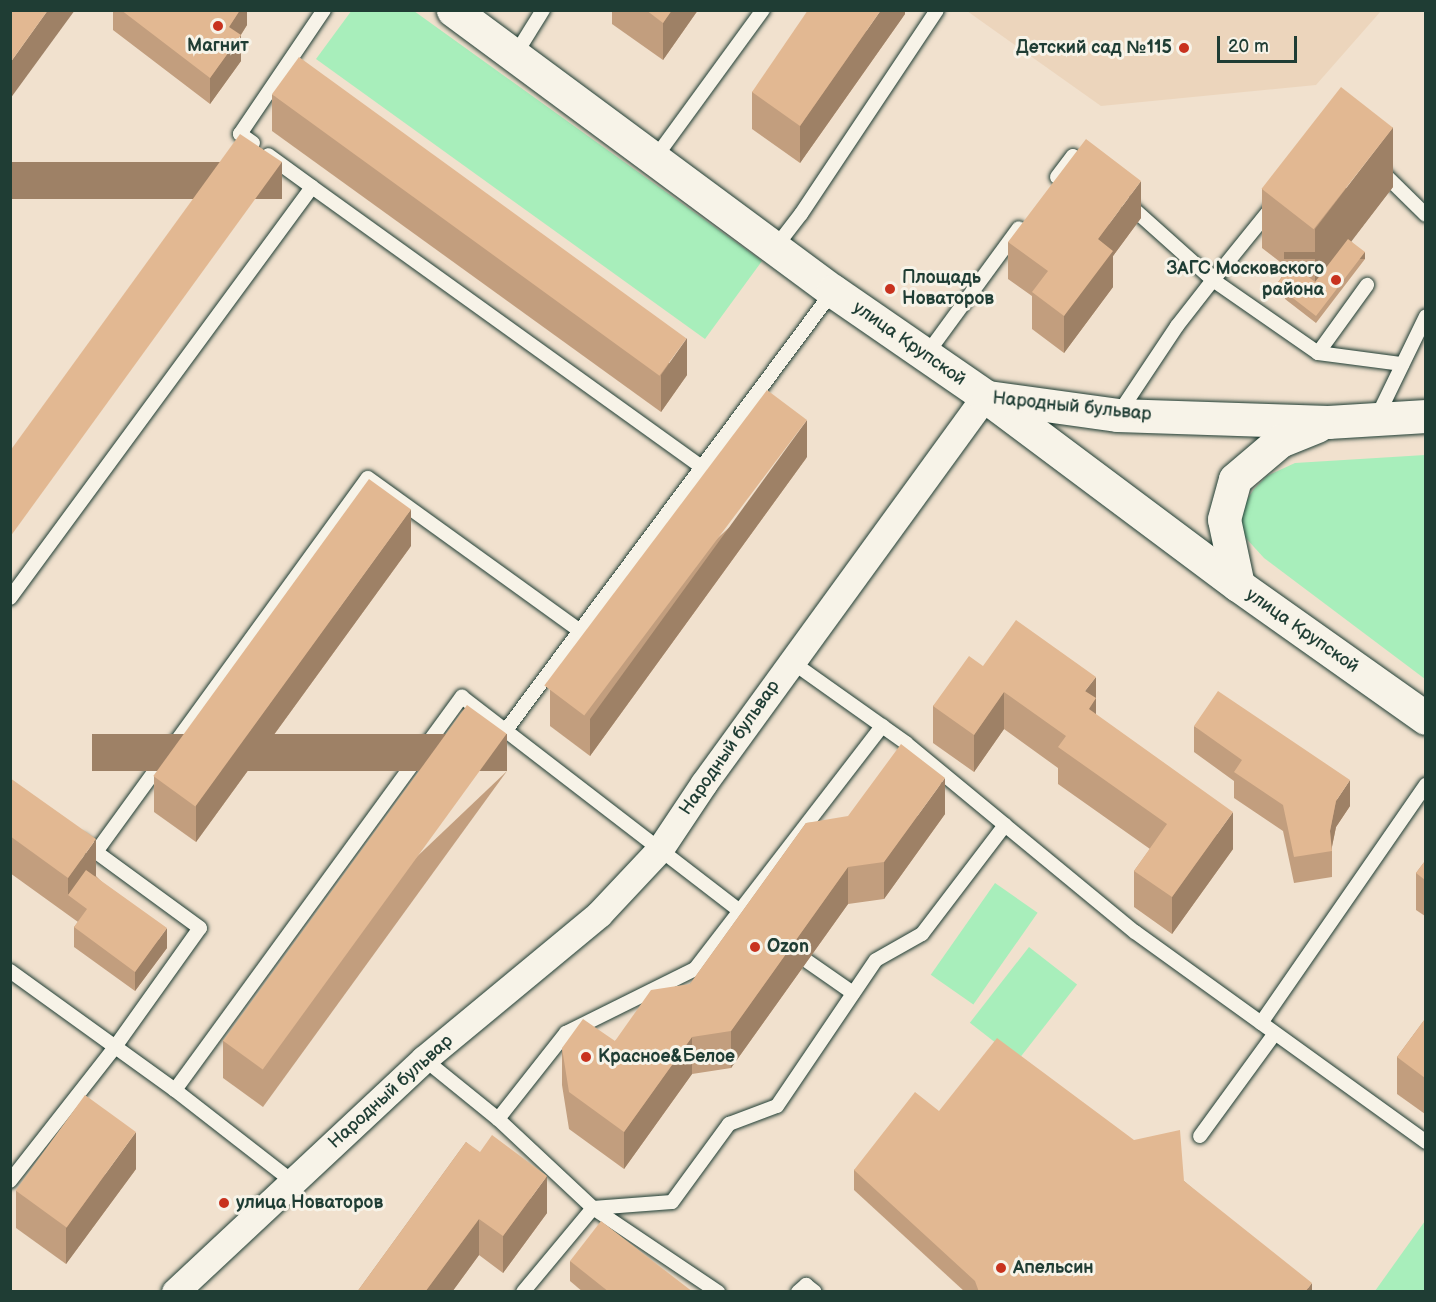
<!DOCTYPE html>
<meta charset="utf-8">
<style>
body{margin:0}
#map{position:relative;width:1436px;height:1302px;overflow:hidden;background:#f1e1ce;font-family:"Balsamiq Sans",sans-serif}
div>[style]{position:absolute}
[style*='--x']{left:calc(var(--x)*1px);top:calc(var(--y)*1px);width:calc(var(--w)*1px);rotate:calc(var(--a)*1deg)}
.built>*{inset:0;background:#ecd5bc}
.green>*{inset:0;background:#a8eebb;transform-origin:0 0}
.roads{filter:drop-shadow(0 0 2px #1f3d34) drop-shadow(0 0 2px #1f3d34)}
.lane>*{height:14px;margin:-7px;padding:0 7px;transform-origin:7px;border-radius:7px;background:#f7f3e8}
.street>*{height:27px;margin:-13.5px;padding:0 13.5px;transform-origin:13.5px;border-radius:13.5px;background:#f7f3e8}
.secondary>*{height:33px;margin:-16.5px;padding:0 16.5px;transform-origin:16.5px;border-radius:16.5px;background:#f7f3e8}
.wall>*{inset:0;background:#c29e7e}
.shaded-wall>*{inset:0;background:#9e8166;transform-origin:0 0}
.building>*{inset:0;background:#e2b892;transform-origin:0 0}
.dots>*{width:16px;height:16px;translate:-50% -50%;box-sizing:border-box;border:3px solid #f7f3e8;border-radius:50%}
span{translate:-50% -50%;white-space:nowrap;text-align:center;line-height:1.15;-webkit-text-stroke:6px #f7f3e8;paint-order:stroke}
.poi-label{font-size:18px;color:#1f3d34;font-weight:700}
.right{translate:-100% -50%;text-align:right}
.left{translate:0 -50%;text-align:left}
.street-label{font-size:18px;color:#1f3d34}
.frame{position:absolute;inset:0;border:12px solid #1f3d34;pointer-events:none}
.scale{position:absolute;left:1217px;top:36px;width:80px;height:27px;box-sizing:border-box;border:3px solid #1f3d34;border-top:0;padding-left:8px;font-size:18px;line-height:21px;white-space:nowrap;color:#1f3d34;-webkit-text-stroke:4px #f7f3e8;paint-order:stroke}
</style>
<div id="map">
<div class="built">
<i style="clip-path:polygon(967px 11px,1381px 11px,1316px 85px,1101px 106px)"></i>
</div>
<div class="green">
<i style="clip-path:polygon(352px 10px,414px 11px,762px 261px,705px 339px,316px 59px)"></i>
<i style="clip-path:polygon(1425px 455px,1425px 679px,1264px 558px,1244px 536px,1240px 517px,1245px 503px,1254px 489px,1267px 476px,1295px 463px)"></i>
<i style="left:995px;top:883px;width:52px;height:112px;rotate:35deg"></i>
<i style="left:1029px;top:947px;width:61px;height:96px;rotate:38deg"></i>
<i style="clip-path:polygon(1425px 1221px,1425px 1291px,1375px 1291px)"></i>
</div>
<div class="roads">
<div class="lane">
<i style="--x:515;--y:55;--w:53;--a:-58.1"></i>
<i style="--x:253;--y:143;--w:16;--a:-145"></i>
<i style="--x:240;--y:134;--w:150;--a:-55.9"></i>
<i style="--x:655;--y:158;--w:183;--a:-53.9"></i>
<i style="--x:1380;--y:170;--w:64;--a:44.4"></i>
<i style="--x:1057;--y:177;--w:26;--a:-53"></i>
<i style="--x:1073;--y:156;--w:17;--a:40"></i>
<i style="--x:312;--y:187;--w:479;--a:35.7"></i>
<i style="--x:1273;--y:206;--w:95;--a:129"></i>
<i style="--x:1213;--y:280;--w:128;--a:34.8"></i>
<i style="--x:1318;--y:353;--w:85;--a:7.5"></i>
<i style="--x:774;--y:249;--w:44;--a:-52.4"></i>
<i style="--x:801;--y:214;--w:245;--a:-56.3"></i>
<i style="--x:1318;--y:353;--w:84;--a:-54.2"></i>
<i style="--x:926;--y:355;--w:157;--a:-53.8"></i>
<i style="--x:1119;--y:413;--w:105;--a:-56.3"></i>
<i style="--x:1177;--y:326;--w:58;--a:-52"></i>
<i style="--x:1213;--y:280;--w:114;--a:-138.2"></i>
<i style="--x:1377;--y:417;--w:112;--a:-64.1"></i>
<i style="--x:10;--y:598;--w:510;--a:-53.69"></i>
<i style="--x:312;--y:187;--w:54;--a:-144"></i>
<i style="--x:506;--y:730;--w:547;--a:-53.32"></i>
<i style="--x:1005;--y:825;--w:168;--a:39.5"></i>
<i style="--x:1135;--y:932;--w:359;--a:35.8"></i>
<i style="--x:81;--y:841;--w:19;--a:36"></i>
<i style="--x:96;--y:852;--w:462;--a:-54"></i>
<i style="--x:368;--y:478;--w:261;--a:35.8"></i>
<i style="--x:807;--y:961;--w:56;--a:34.8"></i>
<i style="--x:10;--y:971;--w:203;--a:35.8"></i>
<i style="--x:175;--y:1090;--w:150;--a:37.9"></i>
<i style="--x:1261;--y:1023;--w:290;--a:-55.3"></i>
<i style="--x:424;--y:1059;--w:95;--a:39"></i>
<i style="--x:498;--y:1119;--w:130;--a:43.1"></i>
<i style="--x:593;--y:1208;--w:109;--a:129.8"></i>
<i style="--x:175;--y:1090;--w:487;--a:-53.9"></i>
<i style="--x:462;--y:697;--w:372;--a:37.6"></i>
<i style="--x:498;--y:1119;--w:110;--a:-51.7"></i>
<i style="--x:566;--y:1033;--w:144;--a:-26.4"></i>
<i style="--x:695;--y:969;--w:307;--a:-52.4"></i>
<i style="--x:1200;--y:1136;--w:127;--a:-53.9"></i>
<i style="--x:10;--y:1181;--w:170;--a:-51.9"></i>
<i style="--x:115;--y:1047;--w:146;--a:-54.5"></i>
<i style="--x:200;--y:928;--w:129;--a:-143.8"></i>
<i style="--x:593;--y:1208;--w:79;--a:-4.3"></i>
<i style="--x:672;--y:1202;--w:97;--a:-53.8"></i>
<i style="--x:729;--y:1124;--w:51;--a:-20.6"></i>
<i style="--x:777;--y:1106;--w:176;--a:-55.9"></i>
<i style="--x:876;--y:960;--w:53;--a:-29.5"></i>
<i style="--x:922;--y:934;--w:137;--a:-52.7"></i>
<i style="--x:1005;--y:825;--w:129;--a:-140.4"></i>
<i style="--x:906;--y:743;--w:140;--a:-144.6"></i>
<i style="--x:593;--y:1208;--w:151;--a:33.9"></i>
<i style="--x:798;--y:1292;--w:11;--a:-41"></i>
<i style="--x:806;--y:1285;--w:11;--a:38"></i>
</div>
<div class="street">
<i style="--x:175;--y:1292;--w:341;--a:-43.1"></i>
<i style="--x:424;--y:1059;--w:227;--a:-39.6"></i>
<i style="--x:599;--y:914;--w:89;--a:-46.8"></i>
<i style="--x:660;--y:849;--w:79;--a:-56.3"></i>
<i style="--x:704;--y:783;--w:478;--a:-54"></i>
</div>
<div class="secondary">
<i style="--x:453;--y:10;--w:473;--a:36.5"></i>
<i style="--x:833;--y:291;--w:185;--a:34.6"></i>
<i style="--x:985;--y:396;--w:316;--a:36.8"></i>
<i style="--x:1238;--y:585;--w:230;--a:35.3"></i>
<i style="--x:988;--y:397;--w:130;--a:7.9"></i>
<i style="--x:1117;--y:415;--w:211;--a:1.9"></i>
<i style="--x:1328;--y:422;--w:98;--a:-3.5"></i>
<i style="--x:1238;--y:585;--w:67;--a:-102"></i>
<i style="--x:1224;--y:519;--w:41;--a:-74.6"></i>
<i style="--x:1235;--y:479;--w:59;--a:-40.2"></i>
<i style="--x:1280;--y:441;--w:40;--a:-22"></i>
</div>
</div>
<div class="wall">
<i style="clip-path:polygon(113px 10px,247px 10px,247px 25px,241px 35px,241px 61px,210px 104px,113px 30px)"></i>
<i style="clip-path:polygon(612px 10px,698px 10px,663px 60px,612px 24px)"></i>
<i style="clip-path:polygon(905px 10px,905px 14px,800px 163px,752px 129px,752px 92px)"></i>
<i style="clip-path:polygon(272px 94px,687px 375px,661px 412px,272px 131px)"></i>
<i style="clip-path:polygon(1393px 187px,1351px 241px,1365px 259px,1316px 323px,1276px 292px,1276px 285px,1288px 268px,1262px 248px,1262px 189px)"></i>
<i style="clip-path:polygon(1141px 218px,1113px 256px,1113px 287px,1064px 353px,1032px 329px,1032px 296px,1008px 279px,1008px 242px)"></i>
<i style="clip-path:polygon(807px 457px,590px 756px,550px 726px,550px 690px)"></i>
<i style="clip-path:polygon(411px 546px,196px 842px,154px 812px,154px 776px)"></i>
<i style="clip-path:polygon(983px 666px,1096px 698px,1096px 715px,1233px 849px,1172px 934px,1134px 907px,1134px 871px,1150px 849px,1058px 784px,1058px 768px,1004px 729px,974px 772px,933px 743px,933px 706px)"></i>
<i style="clip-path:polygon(1194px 726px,1350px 806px,1336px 827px,1332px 847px,1332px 877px,1294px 883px,1283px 831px,1234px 798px,1234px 781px,1194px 752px)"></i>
<i style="clip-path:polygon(507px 771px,263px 1107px,223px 1078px,223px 1041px)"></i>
<i style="clip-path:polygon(10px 778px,96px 876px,167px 948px,135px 991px,74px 947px,74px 927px,78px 922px,10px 873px)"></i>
<i style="clip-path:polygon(945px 814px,884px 899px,848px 904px,731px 1068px,692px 1074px,624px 1169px,569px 1129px,562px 1085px,562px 1048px,615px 1041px,690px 984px,806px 823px)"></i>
<i style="clip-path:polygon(1425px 861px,1425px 916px,1416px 910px,1416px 873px)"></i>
<i style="clip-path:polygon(1425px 1019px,1425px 1114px,1397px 1094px,1397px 1057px)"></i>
<i style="clip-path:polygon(939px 1111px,1184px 1181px,1312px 1292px,965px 1292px,854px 1190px,854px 1170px)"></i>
<i style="clip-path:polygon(466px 1142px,547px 1213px,503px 1273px,479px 1255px,452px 1292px,357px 1292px)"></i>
<i style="clip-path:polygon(136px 1169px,66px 1264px,16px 1228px,16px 1191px)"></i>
<i style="clip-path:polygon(570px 1261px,693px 1292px,583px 1292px,570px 1281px)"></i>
</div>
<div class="shaded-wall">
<i style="clip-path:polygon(48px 10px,75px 10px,10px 99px,10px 63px)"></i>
<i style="clip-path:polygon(240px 10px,247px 10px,247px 25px,229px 53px,229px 27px)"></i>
<i style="clip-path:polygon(672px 10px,698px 10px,663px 60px,663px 23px)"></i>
<i style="clip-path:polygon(881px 10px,905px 10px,905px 14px,800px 163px,800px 126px)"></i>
<i style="clip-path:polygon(241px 35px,241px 61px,210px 104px,210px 78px)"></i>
<i style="clip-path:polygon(1393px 127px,1393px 187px,1315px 289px,1315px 229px)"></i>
<i style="left:282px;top:162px;width:37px;height:463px;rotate:90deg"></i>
<i style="clip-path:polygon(1141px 181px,1141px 218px,1113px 256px,1113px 287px,1064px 353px,1064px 316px,1098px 239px)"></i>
<i style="left:1365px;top:252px;width:7px;height:81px;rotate:90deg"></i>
<i style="clip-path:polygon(687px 338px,687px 375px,661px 412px,661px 375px)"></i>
<i style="clip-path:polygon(807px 420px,807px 457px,590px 756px,590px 719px)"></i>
<i style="clip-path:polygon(411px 509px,411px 546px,196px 842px,196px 805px)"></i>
<i style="clip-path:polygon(1096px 677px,1096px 735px,1089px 746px,1085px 691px)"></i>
<i style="clip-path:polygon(1004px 692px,1004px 729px,974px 772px,974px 735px)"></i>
<i style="left:507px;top:734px;width:37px;height:415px;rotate:90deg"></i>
<i style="clip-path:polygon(945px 778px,945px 814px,884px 899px,884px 862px)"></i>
<i style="clip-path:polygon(1350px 780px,1350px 806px,1336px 827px,1331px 851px,1330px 831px,1336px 801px)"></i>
<i style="clip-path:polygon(1233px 812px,1233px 849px,1172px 934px,1172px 897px)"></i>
<i style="clip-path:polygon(96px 839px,96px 876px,68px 895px,68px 878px)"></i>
<i style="clip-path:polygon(848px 867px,848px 904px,731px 1068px,731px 1031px)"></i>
<i style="clip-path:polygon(167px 928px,167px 948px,135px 991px,135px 972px)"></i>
<i style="clip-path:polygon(692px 1037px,692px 1074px,624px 1169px,624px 1132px)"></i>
<i style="clip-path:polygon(136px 1132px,136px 1169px,66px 1264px,66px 1228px)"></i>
<i style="clip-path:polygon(547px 1176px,547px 1213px,503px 1273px,503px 1236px)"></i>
<i style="clip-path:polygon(479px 1219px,479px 1255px,452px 1292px,425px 1292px)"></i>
<i style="clip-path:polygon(1312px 1283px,1312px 1292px,1305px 1292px)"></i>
</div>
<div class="building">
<i style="clip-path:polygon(10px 10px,48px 10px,10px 63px)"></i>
<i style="clip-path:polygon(121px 10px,240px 10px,229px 27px,241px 35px,210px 78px)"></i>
<i style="clip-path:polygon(646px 10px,672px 10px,663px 23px)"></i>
<i style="clip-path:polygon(808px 10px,881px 10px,800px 126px,752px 92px)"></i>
<i style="left:299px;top:57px;width:479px;height:46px;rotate:36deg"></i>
<i style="left:1341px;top:87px;width:66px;height:129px;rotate:38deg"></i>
<i style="clip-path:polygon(240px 134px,282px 162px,10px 537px,10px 451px)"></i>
<i style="clip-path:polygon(1086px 139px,1141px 181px,1098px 239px,1113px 251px,1064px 316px,1032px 292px,1048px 271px,1008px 242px)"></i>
<i style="clip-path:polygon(1348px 239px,1365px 252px,1316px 316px,1276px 285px,1292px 264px,1315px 282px)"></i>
<i style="left:767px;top:390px;width:50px;height:370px;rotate:37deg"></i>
<i style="left:369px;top:479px;width:52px;height:367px;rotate:36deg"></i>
<i style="clip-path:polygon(1016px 620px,1096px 677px,1085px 691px,1096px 698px,1089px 709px,1233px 812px,1172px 897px,1134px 871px,1167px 824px,1058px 747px,1066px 736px,1004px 692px,974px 735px,933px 706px,969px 656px,983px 666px)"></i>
<i style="clip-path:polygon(1218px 691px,1350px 780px,1336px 801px,1330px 831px,1332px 851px,1294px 857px,1283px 805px,1234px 772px,1242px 760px,1194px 726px)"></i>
<i style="left:467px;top:705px;width:49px;height:415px;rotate:36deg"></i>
<i style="clip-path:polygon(901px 744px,945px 778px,884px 862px,848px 867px,731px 1031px,692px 1037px,624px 1132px,569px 1092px,562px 1048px,583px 1019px,615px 1041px,651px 990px,690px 984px,806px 823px,848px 816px)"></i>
<i style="clip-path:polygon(10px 778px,96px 839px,68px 878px,10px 836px)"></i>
<i style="clip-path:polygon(1425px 861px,1425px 880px,1416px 873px)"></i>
<i style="clip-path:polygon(86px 870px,167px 928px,135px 972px,74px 927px,87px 909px,68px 895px)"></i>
<i style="clip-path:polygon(1425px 1019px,1425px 1078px,1397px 1057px)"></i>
<i style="clip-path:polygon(997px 1038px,1134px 1140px,1180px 1130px,1184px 1181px,1312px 1283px,1305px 1292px,979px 1292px,975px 1281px,854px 1170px,915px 1092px,939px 1111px)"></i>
<i style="left:85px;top:1095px;width:63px;height:118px;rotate:36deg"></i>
<i style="clip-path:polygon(492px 1135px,547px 1176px,503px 1236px,479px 1219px,425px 1292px,357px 1292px,466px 1142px,480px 1152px)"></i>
<i style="clip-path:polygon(601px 1221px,693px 1292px,609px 1292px,570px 1261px)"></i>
</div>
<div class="dots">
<i style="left:218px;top:26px;background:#c8321e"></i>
<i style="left:1184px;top:48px;background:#c8321e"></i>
<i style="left:1336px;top:280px;background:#c8321e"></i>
<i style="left:890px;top:289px;background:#c8321e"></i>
<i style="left:755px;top:947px;background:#c8321e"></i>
<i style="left:586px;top:1057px;background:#c8321e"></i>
<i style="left:224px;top:1203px;background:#c8321e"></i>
<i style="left:1001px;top:1268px;background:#c8321e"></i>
</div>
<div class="poi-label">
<span style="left:218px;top:46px">Магнит</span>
<span class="right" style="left:1172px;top:48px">Детский сад №115</span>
<span class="right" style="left:1324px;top:280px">ЗАГС Московского<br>района</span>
<span class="left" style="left:902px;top:289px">Площадь<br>Новаторов</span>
<span class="left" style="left:767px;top:947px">Ozon</span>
<span class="left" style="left:598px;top:1057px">Красное&amp;Белое</span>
<span class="left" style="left:236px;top:1203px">улица Новаторов</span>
<span class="left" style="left:1013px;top:1268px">Апельсин</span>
</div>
<div class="street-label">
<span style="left:909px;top:344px;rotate:35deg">улица Крупской</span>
<span style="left:1072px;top:407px;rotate:6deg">Народный бульвар</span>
<span style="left:1302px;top:631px;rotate:35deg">улица Крупской</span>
<span style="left:730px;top:748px;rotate:-55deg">Народный бульвар</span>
<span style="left:391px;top:1092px;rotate:-42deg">Народный бульвар</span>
</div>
<div class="frame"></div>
<div class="scale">20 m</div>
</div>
